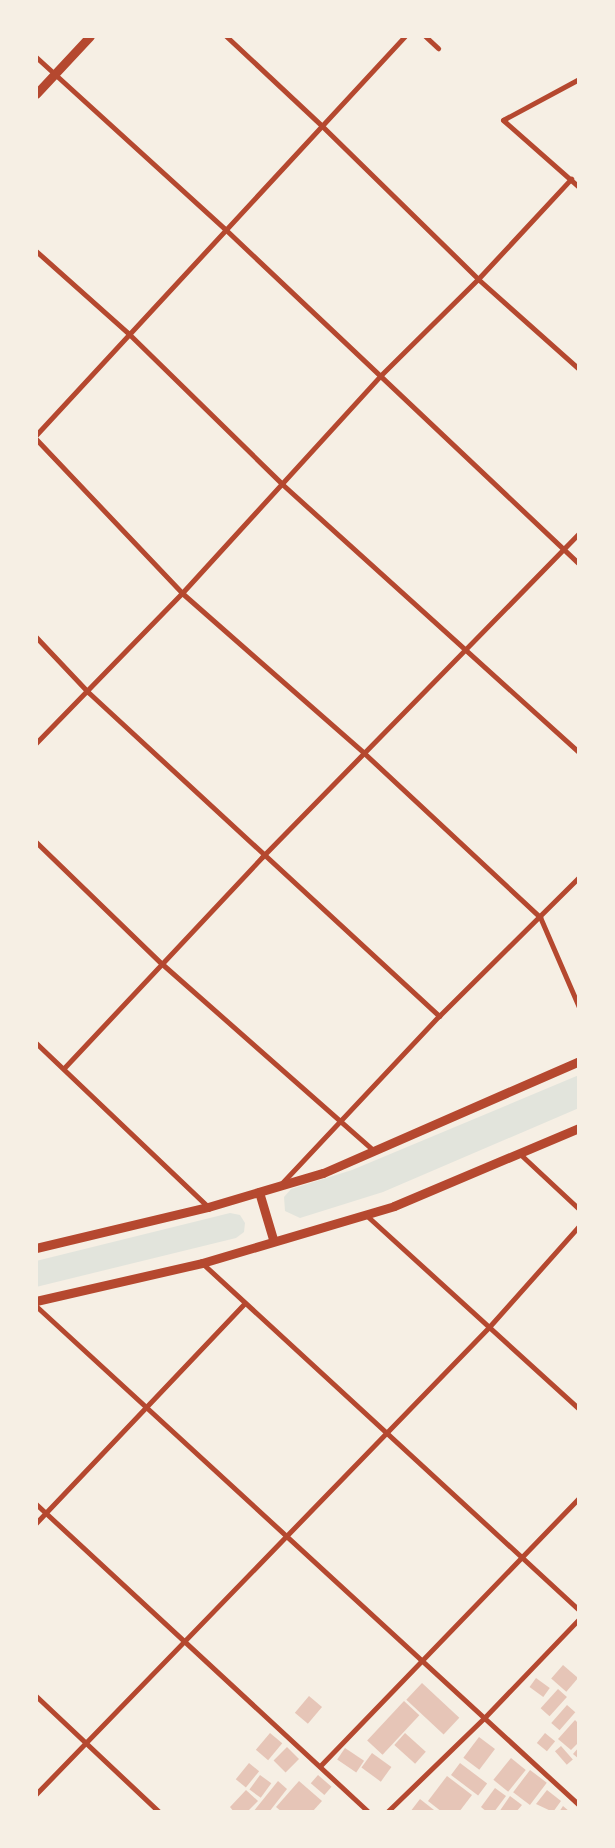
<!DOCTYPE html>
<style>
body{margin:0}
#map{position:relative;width:615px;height:1848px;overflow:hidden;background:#f6efe4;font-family:Signika,sans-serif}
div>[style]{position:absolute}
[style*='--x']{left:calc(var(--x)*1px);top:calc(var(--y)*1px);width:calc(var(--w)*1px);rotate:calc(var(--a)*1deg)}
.green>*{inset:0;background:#e2e4dc}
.building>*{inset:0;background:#e6c5b7;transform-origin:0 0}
.minor>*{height:5px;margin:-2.5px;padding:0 2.5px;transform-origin:2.5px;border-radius:2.5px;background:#b5482f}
.secondary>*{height:9px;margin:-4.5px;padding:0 4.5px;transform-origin:4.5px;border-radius:4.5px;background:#b5482f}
span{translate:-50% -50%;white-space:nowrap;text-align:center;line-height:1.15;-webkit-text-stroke:4.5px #f6efe4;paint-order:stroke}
.frame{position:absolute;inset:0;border:38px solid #f6efe4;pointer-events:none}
</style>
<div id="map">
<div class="green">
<i style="clip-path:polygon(579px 1075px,579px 1108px,383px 1192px,300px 1218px,285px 1211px,284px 1197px,291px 1189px,352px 1170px)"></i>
<i style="clip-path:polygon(230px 1213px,240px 1215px,245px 1223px,244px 1232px,236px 1238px,36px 1287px,36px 1261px)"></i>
</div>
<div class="building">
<i style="left:563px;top:1665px;width:20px;height:18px;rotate:41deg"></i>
<i style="left:536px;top:1678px;width:17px;height:11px;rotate:36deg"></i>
<i style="left:422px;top:1683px;width:51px;height:23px;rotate:43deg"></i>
<i style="left:558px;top:1689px;width:12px;height:26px;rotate:42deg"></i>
<i style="left:309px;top:1696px;width:17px;height:22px;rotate:40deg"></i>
<i style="left:404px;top:1701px;width:21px;height:54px;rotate:43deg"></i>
<i style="left:567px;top:1705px;width:11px;height:24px;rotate:41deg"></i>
<i style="clip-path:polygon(575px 1720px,579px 1724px,579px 1742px,571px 1750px,558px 1739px)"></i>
<i style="left:270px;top:1733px;width:16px;height:22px;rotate:40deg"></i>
<i style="left:405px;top:1733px;width:28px;height:16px;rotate:42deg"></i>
<i style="left:545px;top:1733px;width:13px;height:13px;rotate:39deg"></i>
<i style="left:479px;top:1737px;width:20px;height:26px;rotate:37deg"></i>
<i style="left:561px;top:1746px;width:18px;height:8px;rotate:49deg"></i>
<i style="left:287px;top:1747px;width:17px;height:19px;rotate:45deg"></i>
<i style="clip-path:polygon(579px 1747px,579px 1759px,573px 1754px)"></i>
<i style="left:345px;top:1748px;width:23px;height:14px;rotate:34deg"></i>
<i style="left:372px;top:1753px;width:24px;height:18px;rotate:36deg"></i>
<i style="left:511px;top:1758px;width:19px;height:28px;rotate:39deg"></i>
<i style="left:249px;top:1763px;width:13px;height:21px;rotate:39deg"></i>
<i style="left:460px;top:1763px;width:34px;height:15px;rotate:37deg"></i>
<i style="left:530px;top:1770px;width:21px;height:28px;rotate:37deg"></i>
<i style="left:260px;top:1775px;width:14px;height:18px;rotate:36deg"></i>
<i style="left:318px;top:1775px;width:18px;height:11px;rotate:41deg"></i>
<i style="clip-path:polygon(447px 1776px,472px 1795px,459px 1812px,442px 1812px,428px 1801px)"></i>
<i style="clip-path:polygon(278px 1781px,287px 1789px,269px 1812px,253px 1812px)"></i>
<i style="clip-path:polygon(299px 1781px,322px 1801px,312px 1812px,282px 1812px,276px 1807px)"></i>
<i style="clip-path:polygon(495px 1788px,506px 1796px,494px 1812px,487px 1812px,481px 1807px)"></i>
<i style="clip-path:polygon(246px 1790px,258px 1801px,247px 1812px,234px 1812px,230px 1807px)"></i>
<i style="clip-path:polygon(547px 1790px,561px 1801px,553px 1812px,536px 1804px)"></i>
<i style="clip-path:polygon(510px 1796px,522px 1805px,516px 1812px,499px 1812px)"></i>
<i style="clip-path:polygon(420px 1799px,434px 1810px,433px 1812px,410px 1812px)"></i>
<i style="clip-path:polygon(563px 1806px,570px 1812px,559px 1812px)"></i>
</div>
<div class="minor">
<i style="--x:226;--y:36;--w:130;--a:43.1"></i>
<i style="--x:321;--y:125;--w:220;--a:44.4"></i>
<i style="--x:478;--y:279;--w:135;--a:41.7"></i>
<i style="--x:425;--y:36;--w:18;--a:43"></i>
<i style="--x:36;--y:57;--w:256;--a:42.3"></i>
<i style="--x:225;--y:229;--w:487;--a:43.4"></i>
<i style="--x:579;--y:79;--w:86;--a:151.7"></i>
<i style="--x:503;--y:120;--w:101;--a:41.4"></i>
<i style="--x:36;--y:251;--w:123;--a:41.7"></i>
<i style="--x:128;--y:333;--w:216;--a:44.4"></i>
<i style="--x:282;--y:484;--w:400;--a:42.1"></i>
<i style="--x:36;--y:435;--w:543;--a:-47.24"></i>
<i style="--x:36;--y:439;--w:212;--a:46.5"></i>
<i style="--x:182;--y:593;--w:242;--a:41.3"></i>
<i style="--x:364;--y:753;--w:241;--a:43"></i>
<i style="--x:540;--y:917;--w:98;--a:66.6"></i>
<i style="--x:36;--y:637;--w:76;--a:46.6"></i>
<i style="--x:88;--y:692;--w:478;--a:42.7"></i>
<i style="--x:36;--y:743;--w:209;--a:-45.8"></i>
<i style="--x:182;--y:593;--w:295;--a:-47.6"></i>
<i style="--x:381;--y:375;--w:136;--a:-44.7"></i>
<i style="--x:478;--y:279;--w:137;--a:-47.1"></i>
<i style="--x:36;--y:842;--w:174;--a:44.1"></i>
<i style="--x:161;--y:963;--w:284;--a:41.4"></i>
<i style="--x:36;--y:1043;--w:238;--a:43.6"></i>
<i style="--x:64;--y:1068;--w:289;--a:-46.8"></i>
<i style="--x:262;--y:857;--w:453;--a:-45.6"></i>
<i style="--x:520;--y:1154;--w:81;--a:43"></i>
<i style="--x:281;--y:1184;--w:231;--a:-46.8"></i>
<i style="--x:439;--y:1016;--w:197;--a:-44.8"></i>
<i style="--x:366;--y:1215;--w:288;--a:42.3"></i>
<i style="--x:202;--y:1263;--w:512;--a:42.63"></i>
<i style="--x:36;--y:1306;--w:737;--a:42.58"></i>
<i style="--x:36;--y:1504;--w:454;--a:42.8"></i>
<i style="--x:36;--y:1523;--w:303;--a:-46.5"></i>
<i style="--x:36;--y:1696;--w:169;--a:43.3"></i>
<i style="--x:320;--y:1766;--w:373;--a:-46"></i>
<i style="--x:36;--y:1794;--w:651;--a:-45.87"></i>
<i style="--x:489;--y:1327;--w:135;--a:-48.3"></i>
<i style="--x:387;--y:1812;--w:135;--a:-44.1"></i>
<i style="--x:484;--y:1718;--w:137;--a:-46.2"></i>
</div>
<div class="secondary">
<i style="--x:36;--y:94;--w:79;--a:-47"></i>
<i style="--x:259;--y:1192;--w:49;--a:73.4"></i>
<i style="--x:36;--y:1248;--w:177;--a:-13.4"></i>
<i style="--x:208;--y:1207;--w:120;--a:-16.5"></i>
<i style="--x:323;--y:1173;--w:279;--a:-23.6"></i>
<i style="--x:36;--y:1301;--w:170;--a:-12.9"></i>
<i style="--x:202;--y:1263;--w:200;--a:-16.5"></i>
<i style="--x:394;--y:1206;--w:201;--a:-22.9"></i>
</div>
<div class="frame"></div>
</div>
